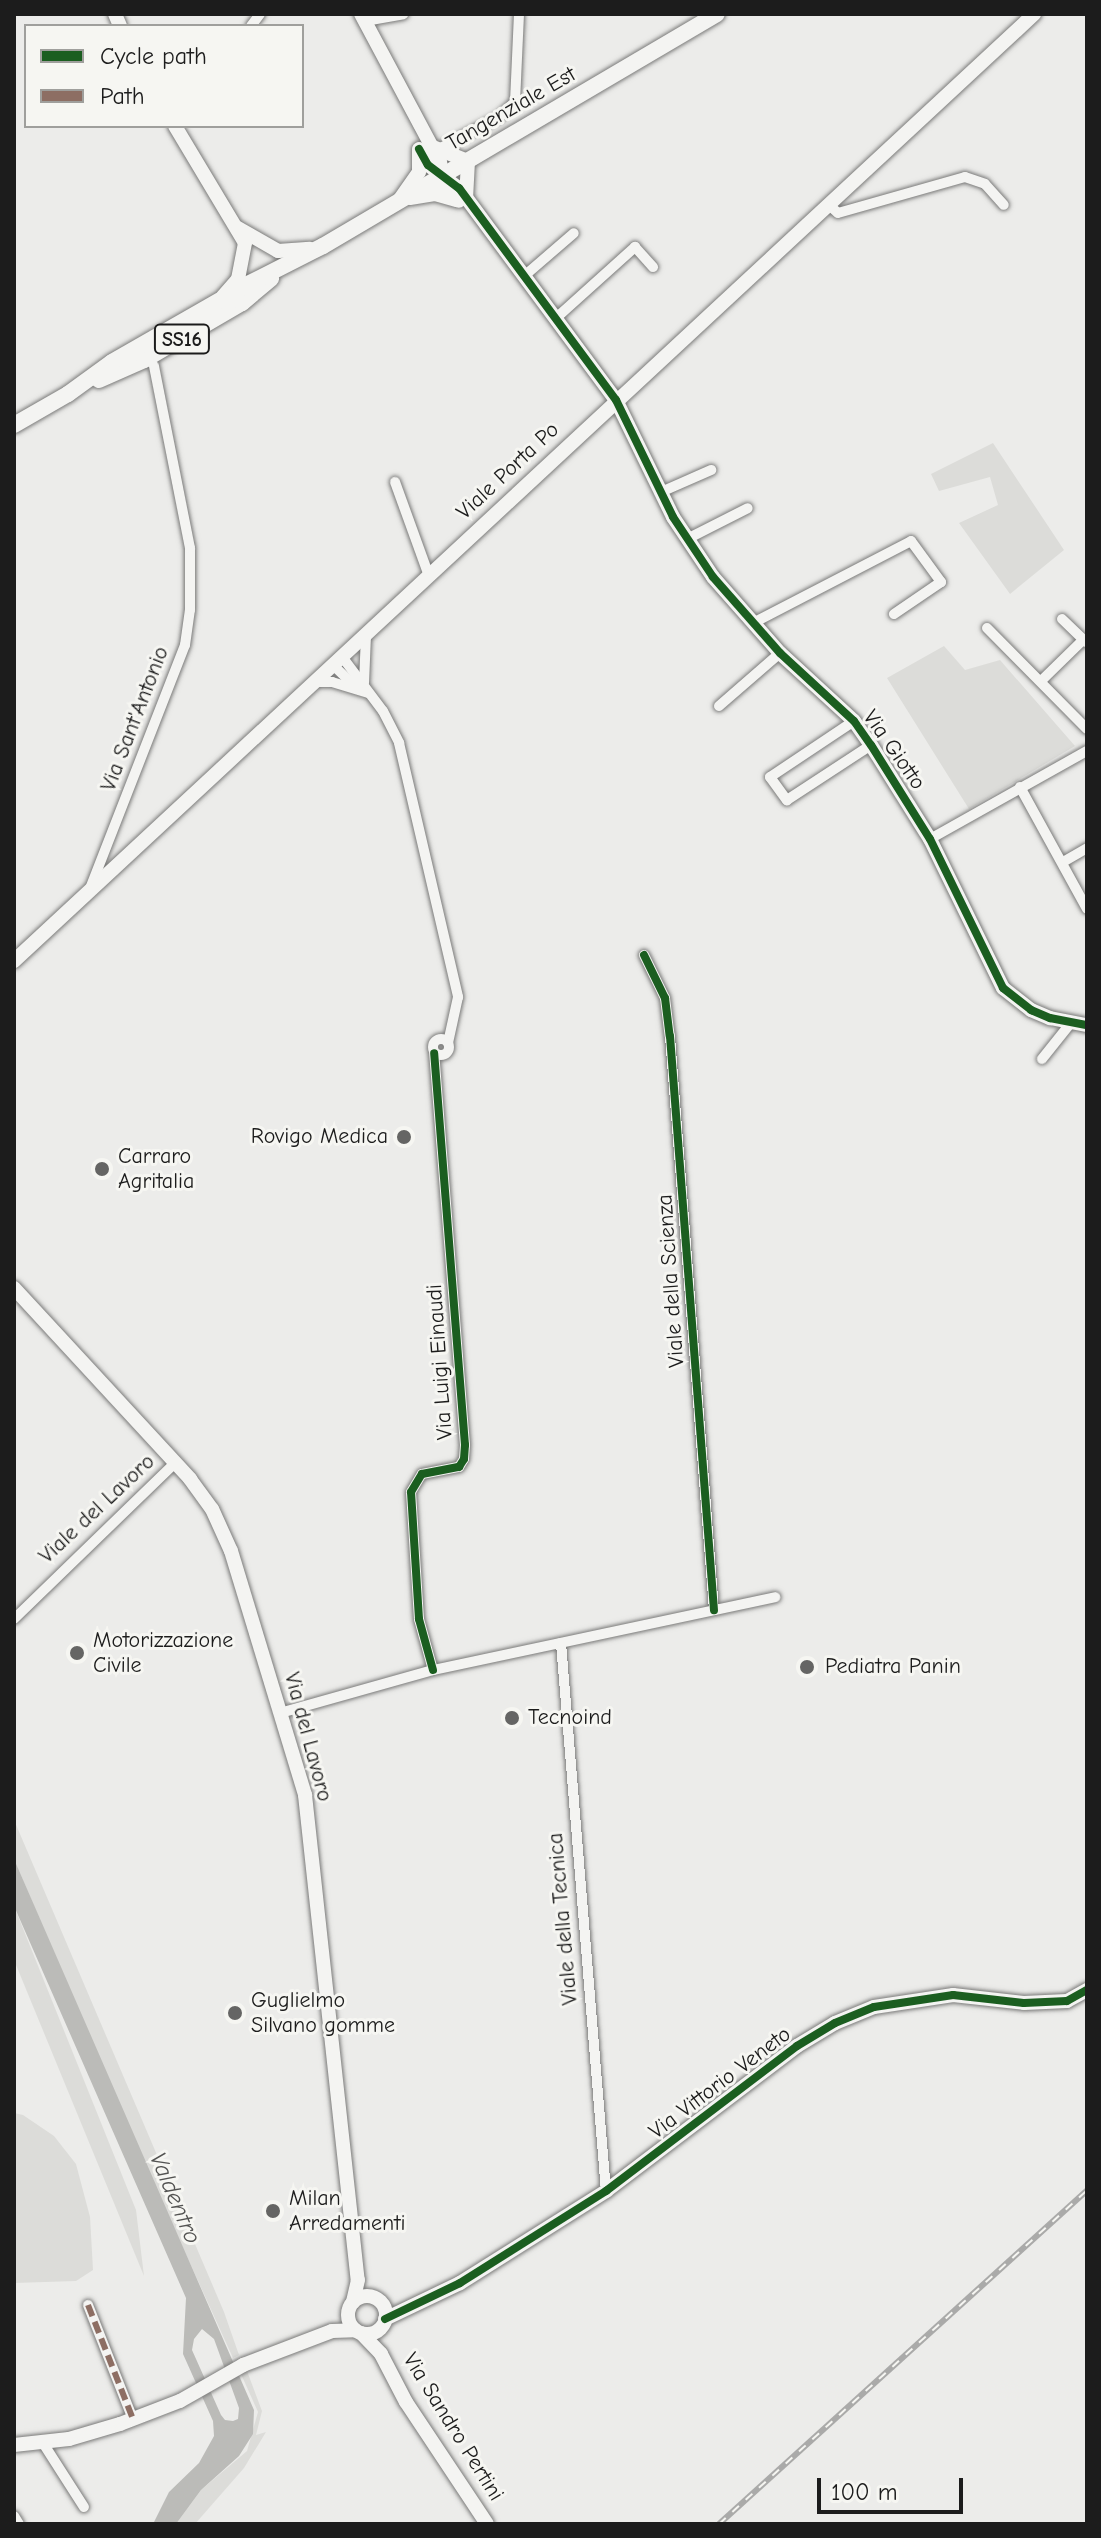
<!DOCTYPE html>
<style>
body{margin:0}
#map{position:relative;width:1101px;height:2538px;overflow:hidden;background:#ececea;font-family:"Comic Neue",sans-serif}
div>[style]{position:absolute}
[style*='--x']{left:calc(var(--x)*1px);top:calc(var(--y)*1px);width:calc(var(--w)*1px);rotate:calc(var(--a)*1deg)}
.green>*{inset:0;background:#dcdcd9}
.water>*{inset:0;background:#bbbbb8}
.roads{filter:drop-shadow(0 0 2px #7a7a79) drop-shadow(0 0 2px #7a7a79)}
.street>*{height:10px;margin:-5px;padding:0 5px;transform-origin:5px;border-radius:5px;background:#f4f4f2}
.street>.ring{margin:-5px;padding:0;box-sizing:content-box;background:none;border:10px solid #f4f4f2;border-radius:50%}
.secondary>*{height:14px;margin:-7px;padding:0 7px;transform-origin:7px;border-radius:7px;background:#f4f4f2}
.secondary>.ring{margin:-7px;padding:0;box-sizing:content-box;background:none;border:14px solid #f4f4f2;border-radius:50%}
.primary>*{height:16px;margin:-8px;padding:0 8px;transform-origin:8px;border-radius:8px;background:#f4f4f2}
.rail>*{height:6px;margin-top:-3px;transform-origin:0;background:repeating-linear-gradient(90deg,#f6f6f2 0 9px,#aaaaa9 0 18px);box-sizing:border-box;border-block:2px solid #aaaaa9}
.quiet>*{height:6px;margin-top:-3px;transform-origin:0;background:repeating-linear-gradient(90deg,#8d6e63 0 12px,transparent 0 18px)}
.cycleway>*{height:8px;margin:-4px;padding:0 4px;transform-origin:4px;border-radius:4px;background:#1b5e20}
.dots>*{width:22px;height:22px;translate:-50% -50%;box-sizing:border-box;border:4px solid #f6f6f2;border-radius:50%}
span{translate:-50% -50%;white-space:nowrap;text-align:center;line-height:1.15;-webkit-text-stroke:6px #f6f6f2;paint-order:stroke}
.shield-label span{padding:2px 6px;background:#f6f6f2;border:2px solid;border-radius:6px;-webkit-text-stroke-width:0}
.shield-label{font-size:20px;color:#1c1c1c;font-weight:700}
.street-label{font-size:22px;color:#1c1c1c}
.poi-label{font-size:22px;color:#1c1c1c}
.right{translate:-100% -50%;text-align:right}
.left{translate:0 -50%;text-align:left}
.water-label{font-size:24px;color:#535352;font-style:italic}
.frame{position:absolute;inset:0;border:16px solid #1c1c1c;pointer-events:none}
.legend{position:absolute;left:24px;top:24px;width:280px;height:104px;box-sizing:border-box;background:#f6f6f2;border:2px solid #9f9f9c;margin:0;padding:10px 14px;list-style:none;font-size:24px;color:#1c1c1c}
.legend li{display:flex;align-items:center;gap:16px;height:40px}
.legend b{width:40px;border:2px solid #9f9f9c}
.scale{position:absolute;left:817px;top:2478px;width:146px;height:36px;box-sizing:border-box;border:4px solid #1c1c1c;border-top:0;padding-left:10px;font-size:24px;line-height:28px;white-space:nowrap;color:#1c1c1c;-webkit-text-stroke:6px #f6f6f2;paint-order:stroke}
</style>
<div id="map">
<div class="green">
<i style="clip-path:polygon(993px 443px,1064px 550px,1010px 594px,959px 523px,998px 505px,990px 477px,939px 491px,931px 474px)"></i>
<i style="clip-path:polygon(944px 646px,965px 670px,1000px 660px,1075px 746px,969px 809px,887px 678px)"></i>
<i style="clip-path:polygon(14px 1820px,224px 2312px,239px 2355px,233px 2358px,135px 2142px,14px 1859px)"></i>
<i style="clip-path:polygon(14px 1906px,136px 2210px,144px 2276px,14px 1960px)"></i>
<i style="clip-path:polygon(14px 2113px,23px 2115px,54px 2136px,76px 2164px,90px 2217px,93px 2270px,76px 2281px,14px 2283px)"></i>
<i style="clip-path:polygon(247px 2371px,262px 2411px,256px 2435px,266px 2432px,244px 2468px,195px 2524px,176px 2524px,201px 2490px,247px 2451px,258px 2412px,241px 2374px)"></i>
</div>
<div class="water">
<i style="clip-path:polygon(evenodd,14px 1859px,254px 2410px,253px 2434px,239px 2456px,201px 2490px,176px 2524px,153px 2524px,169px 2492px,199px 2463px,214px 2436px,213px 2421px,183px 2354px,186px 2298px,14px 1906px,14px 1859px,202px 2329px,214px 2339px,239px 2408px,238px 2419px,233px 2421px,225px 2420px,221px 2415px,192px 2350px,194px 2339px,202px 2329px)"></i>
</div>
<div class="roads">
<div class="street">
<i style="--x:365;--y:21;--w:39;--a:-10"></i>
<i style="--x:251;--y:26;--w:15;--a:-53"></i>
<i style="--x:437;--y:150;--w:70;--a:-28"></i>
<i style="--x:499;--y:117;--w:22;--a:-43"></i>
<i style="--x:515;--y:102;--w:88;--a:-87.4"></i>
<i style="--x:828;--y:204;--w:13;--a:42"></i>
<i style="--x:838;--y:213;--w:132;--a:-15.8"></i>
<i style="--x:965;--y:177;--w:21;--a:19"></i>
<i style="--x:985;--y:184;--w:28;--a:48"></i>
<i style="--x:523;--y:277;--w:67;--a:-40.8"></i>
<i style="--x:555;--y:319;--w:108;--a:-42"></i>
<i style="--x:635;--y:247;--w:27;--a:48"></i>
<i style="--x:395;--y:482;--w:100;--a:70.1"></i>
<i style="--x:661;--y:492;--w:55;--a:-23.7"></i>
<i style="--x:687;--y:539;--w:68;--a:-26.9"></i>
<i style="--x:1062;--y:619;--w:33;--a:44"></i>
<i style="--x:753;--y:623;--w:178;--a:-27.4"></i>
<i style="--x:911;--y:541;--w:51;--a:53.8"></i>
<i style="--x:941;--y:582;--w:57;--a:145.8"></i>
<i style="--x:987;--y:628;--w:142;--a:45.3"></i>
<i style="--x:343;--y:658;--w:66;--a:53"></i>
<i style="--x:383;--y:711;--w:36;--a:63"></i>
<i style="--x:399;--y:743;--w:261;--a:76.9"></i>
<i style="--x:458;--y:997;--w:47;--a:102.3"></i>
<i style="--x:334;--y:666;--w:29;--a:44"></i>
<i style="--x:1041;--y:681;--w:59;--a:-44.3"></i>
<i style="--x:316;--y:682;--w:16;--a:0"></i>
<i style="--x:332;--y:682;--w:37;--a:17"></i>
<i style="--x:364;--y:683;--w:47;--a:-87.6"></i>
<i style="--x:719;--y:706;--w:81;--a:-41"></i>
<i style="--x:854;--y:721;--w:101;--a:146.3"></i>
<i style="--x:770;--y:777;--w:29;--a:54"></i>
<i style="--x:787;--y:800;--w:100;--a:-33.2"></i>
<i style="--x:1020;--y:787;--w:139;--a:61.2"></i>
<i style="--x:930;--y:839;--w:180;--a:-29.3"></i>
<i style="--x:1063;--y:862;--w:28;--a:-30"></i>
<i style="--x:91;--y:886;--w:259;--a:-68.7"></i>
<i style="--x:185;--y:645;--w:35;--a:-82"></i>
<i style="--x:190;--y:610;--w:62;--a:-90"></i>
<i style="--x:190;--y:548;--w:186;--a:-101.2"></i>
<i style="--x:644;--y:955;--w:48;--a:64"></i>
<i style="--x:665;--y:998;--w:38;--a:83"></i>
<i style="--x:670;--y:1036;--w:576;--a:85.62"></i>
<i class="ring" style="left:433px;top:1039px;width:6px;height:6px"></i>
<i style="--x:1042;--y:1059;--w:45;--a:-51.3"></i>
<i style="--x:14;--y:1619;--w:224;--a:-44.1"></i>
<i style="--x:561;--y:1643;--w:550;--a:85.31"></i>
<i style="--x:433;--y:1670;--w:53;--a:-105.4"></i>
<i style="--x:419;--y:1619;--w:127;--a:-93.6"></i>
<i style="--x:411;--y:1492;--w:21;--a:-59"></i>
<i style="--x:422;--y:1474;--w:38;--a:-11"></i>
<i style="--x:459;--y:1467;--w:9;--a:-58"></i>
<i style="--x:464;--y:1459;--w:14;--a:-86"></i>
<i style="--x:465;--y:1445;--w:393;--a:-94.5"></i>
<i style="--x:280;--y:1713;--w:159;--a:-15.7"></i>
<i style="--x:433;--y:1670;--w:350;--a:-12"></i>
<i style="--x:88;--y:2305;--w:123;--a:68.5"></i>
<i style="--x:43;--y:2443;--w:76;--a:57.4"></i>
<i style="--x:14;--y:2516;--w:9;--a:58"></i>
</div>
<div class="secondary">
<i style="--x:115;--y:14;--w:13;--a:67"></i>
<i style="--x:361;--y:14;--w:168;--a:61.9"></i>
<i style="--x:440;--y:162;--w:24;--a:81"></i>
<i style="--x:444;--y:186;--w:21;--a:45"></i>
<i style="--x:175;--y:126;--w:136;--a:59.1"></i>
<i style="--x:245;--y:243;--w:37;--a:101"></i>
<i style="--x:238;--y:279;--w:23;--a:131"></i>
<i style="--x:433;--y:147;--w:38;--a:22"></i>
<i style="--x:468;--y:161;--w:36;--a:93"></i>
<i style="--x:419;--y:149;--w:18;--a:61"></i>
<i style="--x:428;--y:165;--w:39;--a:37"></i>
<i style="--x:459;--y:188;--w:264;--a:53.5"></i>
<i style="--x:616;--y:400;--w:130;--a:64"></i>
<i style="--x:673;--y:517;--w:72;--a:56.3"></i>
<i style="--x:713;--y:577;--w:101;--a:48.6"></i>
<i style="--x:780;--y:653;--w:100;--a:42.6"></i>
<i style="--x:854;--y:721;--w:29;--a:55"></i>
<i style="--x:871;--y:745;--w:111;--a:57.9"></i>
<i style="--x:930;--y:839;--w:166;--a:63.9"></i>
<i style="--x:1003;--y:988;--w:36;--a:38"></i>
<i style="--x:1031;--y:1010;--w:21;--a:23"></i>
<i style="--x:1050;--y:1018;--w:38;--a:11"></i>
<i style="--x:410;--y:198;--w:25;--a:-9"></i>
<i style="--x:435;--y:194;--w:22;--a:16"></i>
<i style="--x:400;--y:199;--w:33;--a:-55"></i>
<i style="--x:419;--y:172;--w:21;--a:-90"></i>
<i style="--x:238;--y:228;--w:46;--a:29.9"></i>
<i style="--x:278;--y:251;--w:32;--a:-4"></i>
<i style="--x:14;--y:961;--w:1392;--a:-42.87"></i>
<i style="--x:14;--y:1288;--w:260;--a:47.3"></i>
<i style="--x:190;--y:1479;--w:37;--a:54"></i>
<i style="--x:212;--y:1509;--w:46;--a:65.7"></i>
<i style="--x:231;--y:1551;--w:255;--a:73.1"></i>
<i style="--x:305;--y:1795;--w:488;--a:83.8"></i>
<i style="--x:358;--y:2280;--w:23;--a:103"></i>
<i class="ring" style="left:348px;top:2296px;width:24px;height:24px"></i>
<i style="--x:385;--y:2319;--w:83;--a:-25.6"></i>
<i style="--x:460;--y:2283;--w:173;--a:-32.2"></i>
<i style="--x:606;--y:2191;--w:240;--a:-37.2"></i>
<i style="--x:797;--y:2046;--w:44;--a:-31.2"></i>
<i style="--x:835;--y:2023;--w:42;--a:-22.3"></i>
<i style="--x:874;--y:2007;--w:80;--a:-8.6"></i>
<i style="--x:953;--y:1995;--w:71;--a:6.4"></i>
<i style="--x:1024;--y:2003;--w:43;--a:-2.7"></i>
<i style="--x:1067;--y:2001;--w:23;--a:-29"></i>
<i style="--x:361;--y:2333;--w:29;--a:46"></i>
<i style="--x:381;--y:2354;--w:54;--a:62.5"></i>
<i style="--x:406;--y:2402;--w:146;--a:56.4"></i>
<i style="--x:14;--y:2445;--w:55;--a:-6.2"></i>
<i style="--x:69;--y:2439;--w:53;--a:-16.4"></i>
<i style="--x:120;--y:2424;--w:64;--a:-21"></i>
<i style="--x:180;--y:2401;--w:73;--a:-29.7"></i>
<i style="--x:243;--y:2365;--w:95;--a:-20.9"></i>
<i style="--x:332;--y:2331;--w:23;--a:-2"></i>
</div>
<div class="primary">
<i style="--x:99;--y:380;--w:49;--a:-24"></i>
<i style="--x:144;--y:360;--w:113;--a:-30.2"></i>
<i style="--x:242;--y:303;--w:38;--a:-40"></i>
<i style="--x:14;--y:425;--w:62;--a:-29.9"></i>
<i style="--x:68;--y:394;--w:54;--a:-36"></i>
<i style="--x:112;--y:362;--w:157;--a:-29.8"></i>
<i style="--x:248;--y:284;--w:84;--a:-26.9"></i>
<i style="--x:323;--y:246;--w:457;--a:-30.5"></i>
</div>
</div>
<div class="rail">
<i style="--x:719;--y:2524;--w:497;--a:-42.2"></i>
</div>
<div class="quiet">
<i style="--x:88;--y:2305;--w:123;--a:68.5"></i>
</div>
<div class="cycleway">
<i style="--x:419;--y:149;--w:18;--a:61"></i>
<i style="--x:428;--y:165;--w:39;--a:37"></i>
<i style="--x:459;--y:188;--w:264;--a:53.5"></i>
<i style="--x:616;--y:400;--w:130;--a:64"></i>
<i style="--x:673;--y:517;--w:72;--a:56.3"></i>
<i style="--x:713;--y:577;--w:101;--a:48.6"></i>
<i style="--x:780;--y:653;--w:100;--a:42.6"></i>
<i style="--x:854;--y:721;--w:29;--a:55"></i>
<i style="--x:871;--y:745;--w:111;--a:57.9"></i>
<i style="--x:930;--y:839;--w:166;--a:63.9"></i>
<i style="--x:1003;--y:988;--w:36;--a:38"></i>
<i style="--x:1031;--y:1010;--w:21;--a:23"></i>
<i style="--x:1050;--y:1018;--w:38;--a:11"></i>
<i style="--x:644;--y:955;--w:48;--a:64"></i>
<i style="--x:665;--y:998;--w:38;--a:83"></i>
<i style="--x:670;--y:1036;--w:576;--a:85.62"></i>
<i style="--x:433;--y:1670;--w:53;--a:-105.4"></i>
<i style="--x:419;--y:1619;--w:127;--a:-93.6"></i>
<i style="--x:411;--y:1492;--w:21;--a:-59"></i>
<i style="--x:422;--y:1474;--w:38;--a:-11"></i>
<i style="--x:459;--y:1467;--w:9;--a:-58"></i>
<i style="--x:464;--y:1459;--w:14;--a:-86"></i>
<i style="--x:465;--y:1445;--w:393;--a:-94.5"></i>
<i style="--x:385;--y:2319;--w:83;--a:-25.6"></i>
<i style="--x:460;--y:2283;--w:173;--a:-32.2"></i>
<i style="--x:606;--y:2191;--w:240;--a:-37.2"></i>
<i style="--x:797;--y:2046;--w:44;--a:-31.2"></i>
<i style="--x:835;--y:2023;--w:42;--a:-22.3"></i>
<i style="--x:874;--y:2007;--w:80;--a:-8.6"></i>
<i style="--x:953;--y:1995;--w:71;--a:6.4"></i>
<i style="--x:1024;--y:2003;--w:43;--a:-2.7"></i>
<i style="--x:1067;--y:2001;--w:23;--a:-29"></i>
</div>
<div class="dots">
<i style="left:404px;top:1137px;background:#656564"></i>
<i style="left:102px;top:1169px;background:#656564"></i>
<i style="left:77px;top:1653px;background:#656564"></i>
<i style="left:807px;top:1667px;background:#656564"></i>
<i style="left:512px;top:1718px;background:#656564"></i>
<i style="left:235px;top:2013px;background:#656564"></i>
<i style="left:273px;top:2211px;background:#656564"></i>
</div>
<div class="shield-label">
<span style="left:182px;top:339px">SS16</span>
</div>
<div class="street-label">
<span style="left:511px;top:109px;rotate:-30deg">Tangenziale Est</span>
<span style="left:508px;top:471px;rotate:-43deg">Viale Porta Po</span>
<span style="left:135px;top:719px;rotate:-69deg">Via Sant'Antonio</span>
<span style="left:894px;top:750px;rotate:55deg">Via Giotto</span>
<span style="left:671px;top:1281px;rotate:-94deg">Viale della Scienza</span>
<span style="left:440px;top:1362px;rotate:-94deg">Via Luigi Einaudi</span>
<span style="left:97px;top:1509px;rotate:-43deg">Viale del Lavoro</span>
<span style="left:308px;top:1737px;rotate:75deg">Via del Lavoro</span>
<span style="left:563px;top:1919px;rotate:-95deg">Viale della Tecnica</span>
<span style="left:720px;top:2083px;rotate:-37deg">Via Vittorio Veneto</span>
<span style="left:453px;top:2427px;rotate:58deg">Via Sandro Pertini</span>
</div>
<div class="poi-label">
<span class="right" style="left:388px;top:1137px">Rovigo Medica</span>
<span class="left" style="left:118px;top:1169px">Carraro<br>Agritalia</span>
<span class="left" style="left:93px;top:1653px">Motorizzazione<br>Civile</span>
<span class="left" style="left:825px;top:1667px">Pediatra Panin</span>
<span class="left" style="left:528px;top:1718px">Tecnoind</span>
<span class="left" style="left:251px;top:2013px">Guglielmo<br>Silvano gomme</span>
<span class="left" style="left:289px;top:2211px">Milan<br>Arredamenti</span>
</div>
<div class="water-label">
<span style="left:175px;top:2198px;rotate:67deg">Valdentro</span>
</div>
<div class="frame"></div>
<ul class="legend">
<li><b style="height:10px;background:#1b5e20"></b>Cycle path</li>
<li><b style="height:10px;background:#8d6e63"></b>Path</li>
</ul>
<div class="scale">100 m</div>
</div>
